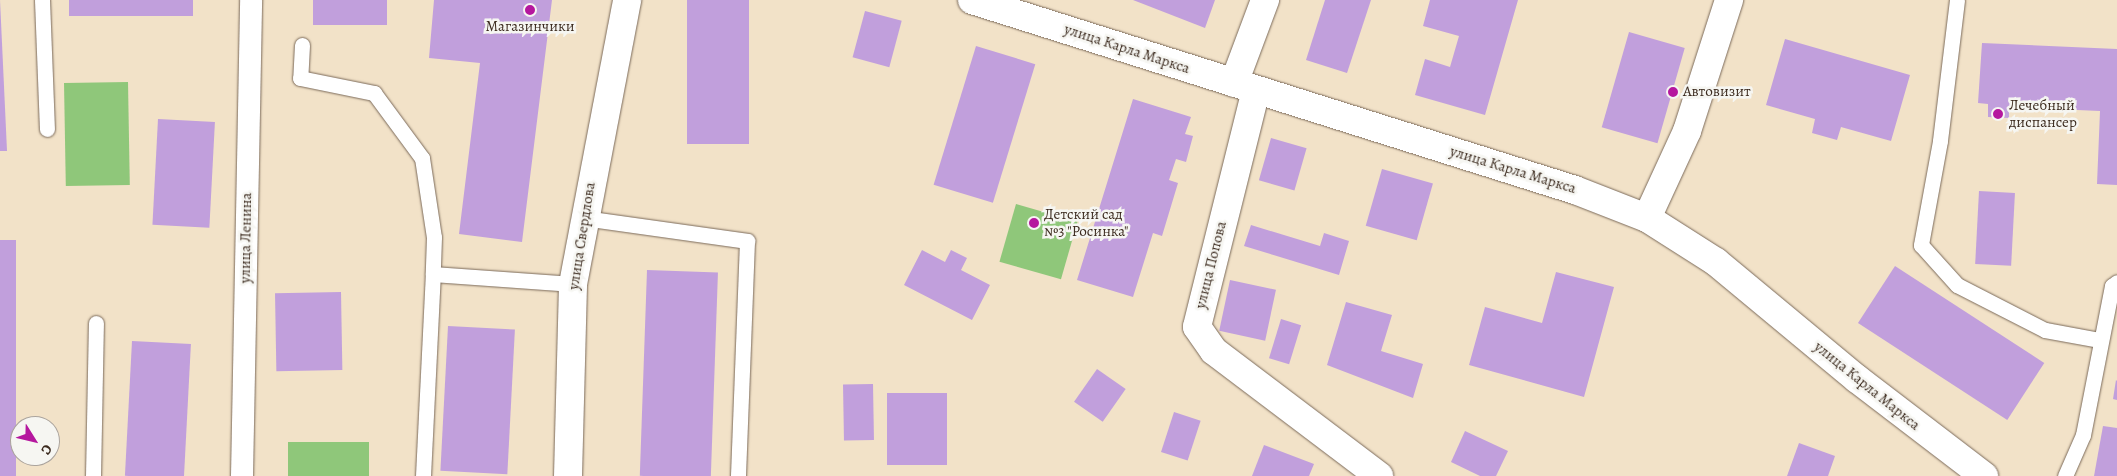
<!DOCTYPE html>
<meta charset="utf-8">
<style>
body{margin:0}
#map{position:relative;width:2117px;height:476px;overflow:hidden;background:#f2e2c8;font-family:Alegreya,serif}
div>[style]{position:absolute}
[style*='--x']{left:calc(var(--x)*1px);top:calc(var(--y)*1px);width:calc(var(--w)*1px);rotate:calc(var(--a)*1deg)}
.green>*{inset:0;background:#8fc77a;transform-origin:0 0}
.building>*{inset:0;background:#c19fdc;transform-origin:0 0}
.roads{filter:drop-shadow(0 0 1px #7b6a5a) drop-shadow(0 0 1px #7b6a5a)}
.service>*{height:15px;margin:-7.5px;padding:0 7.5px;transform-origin:7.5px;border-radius:7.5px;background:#fff}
.pedestrian>*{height:22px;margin:-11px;padding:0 11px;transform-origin:11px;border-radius:11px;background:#fff}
.minor>*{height:28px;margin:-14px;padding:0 14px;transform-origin:14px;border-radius:14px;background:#fff}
.tertiary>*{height:28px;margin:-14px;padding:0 14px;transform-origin:14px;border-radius:14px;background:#fff}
.dots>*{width:14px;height:14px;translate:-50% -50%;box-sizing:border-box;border:2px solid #f6f6f2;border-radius:50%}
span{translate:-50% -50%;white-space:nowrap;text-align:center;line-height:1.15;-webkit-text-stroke:5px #f6f6f2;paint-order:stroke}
.poi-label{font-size:15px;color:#3b2a1e}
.left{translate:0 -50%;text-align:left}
.street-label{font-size:15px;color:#3b2a1e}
.north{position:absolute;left:10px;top:416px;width:50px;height:50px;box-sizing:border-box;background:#f6f6f2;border:1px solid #aba49d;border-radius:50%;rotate:126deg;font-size:14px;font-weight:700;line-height:20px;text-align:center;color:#3b2a1e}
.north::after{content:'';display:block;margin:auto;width:18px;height:22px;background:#b5179e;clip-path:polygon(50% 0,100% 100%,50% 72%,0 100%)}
</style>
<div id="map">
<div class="green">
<i style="left:128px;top:82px;width:103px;height:64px;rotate:89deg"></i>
<i style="left:1016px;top:204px;width:64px;height:60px;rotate:16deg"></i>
<i style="left:288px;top:442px;width:81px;height:34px"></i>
</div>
<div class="building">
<i style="clip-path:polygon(0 0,7px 151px,0 151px)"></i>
<i style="left:69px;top:0;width:124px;height:16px"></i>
<i style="left:313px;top:0;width:74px;height:25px"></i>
<i style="clip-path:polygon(434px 0,552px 0,522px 242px,459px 234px,480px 63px,429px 58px)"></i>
<i style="left:687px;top:0;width:62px;height:144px"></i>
<i style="clip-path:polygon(1133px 0,1215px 0,1205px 28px)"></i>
<i style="clip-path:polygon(1325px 0,1371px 0,1347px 73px,1306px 60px)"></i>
<i style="clip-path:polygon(1430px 0,1518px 0,1485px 115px,1415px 95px,1425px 59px,1450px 67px,1459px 36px,1423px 26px)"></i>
<i style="left:865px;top:11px;width:38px;height:48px;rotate:15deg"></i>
<i style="left:1629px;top:32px;width:58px;height:99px;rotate:16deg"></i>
<i style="clip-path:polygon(1785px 39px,1910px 75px,1891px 141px,1841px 127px,1837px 140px,1812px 133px,1815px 119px,1766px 105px)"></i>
<i style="clip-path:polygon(1982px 43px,2117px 49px,2117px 185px,2097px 184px,2100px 111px,2009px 107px,2009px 118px,1988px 117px,1988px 104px,1978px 103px)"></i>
<i style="left:976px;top:46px;width:62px;height:145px;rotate:17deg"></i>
<i style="clip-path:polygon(1133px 99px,1191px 117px,1185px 134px,1193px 136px,1186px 162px,1176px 159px,1169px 180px,1178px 183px,1162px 236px,1153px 233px,1133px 297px,1077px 280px)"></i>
<i style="left:158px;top:119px;width:57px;height:106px;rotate:3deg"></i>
<i style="left:1271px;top:138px;width:37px;height:44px;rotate:16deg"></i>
<i style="left:1382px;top:169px;width:53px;height:59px;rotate:16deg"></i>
<i style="left:1979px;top:191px;width:36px;height:73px;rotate:3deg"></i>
<i style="clip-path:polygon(1251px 225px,1320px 246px,1324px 233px,1349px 241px,1339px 275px,1244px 246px)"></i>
<i style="left:0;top:240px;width:16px;height:236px"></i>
<i style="clip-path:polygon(922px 250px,945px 262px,951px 250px,967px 258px,961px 270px,990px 285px,972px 320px,904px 285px)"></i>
<i style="left:1895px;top:266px;width:178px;height:68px;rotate:33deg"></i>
<i style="left:647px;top:270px;width:71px;height:206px;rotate:2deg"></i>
<i style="clip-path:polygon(1556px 272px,1614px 287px,1584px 397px,1469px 365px,1485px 307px,1542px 323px)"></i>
<i style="left:1230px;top:280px;width:47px;height:52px;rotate:12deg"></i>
<i style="left:341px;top:292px;width:78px;height:66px;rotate:89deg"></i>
<i style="clip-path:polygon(1346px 302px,1392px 315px,1381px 351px,1423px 364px,1413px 398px,1327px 365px)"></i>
<i style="left:1281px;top:319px;width:21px;height:41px;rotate:17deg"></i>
<i style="left:448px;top:326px;width:67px;height:145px;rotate:3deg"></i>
<i style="left:132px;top:341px;width:59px;height:135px;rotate:3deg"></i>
<i style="left:1097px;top:369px;width:35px;height:40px;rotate:35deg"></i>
<i style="clip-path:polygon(2116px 380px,2117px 381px,2117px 400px,2113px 399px)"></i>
<i style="left:873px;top:384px;width:56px;height:30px;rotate:89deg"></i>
<i style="left:887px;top:393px;width:60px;height:72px"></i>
<i style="left:1174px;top:412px;width:28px;height:42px;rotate:18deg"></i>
<i style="clip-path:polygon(2103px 426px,2117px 428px,2117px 476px,2094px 476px)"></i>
<i style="clip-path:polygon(1465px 431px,1508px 451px,1496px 476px,1480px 476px,1451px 462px)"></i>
<i style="clip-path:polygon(1799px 443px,1835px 456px,1828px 476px,1787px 476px)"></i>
<i style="clip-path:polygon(1264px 445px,1314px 464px,1309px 476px,1252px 476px)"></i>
</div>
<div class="roads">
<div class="service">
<i style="--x:42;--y:0;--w:129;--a:87.8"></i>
<i style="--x:1957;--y:0;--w:142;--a:96.9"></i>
<i style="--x:1940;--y:141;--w:106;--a:100.4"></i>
<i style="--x:1921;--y:245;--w:54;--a:48"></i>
<i style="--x:1957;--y:285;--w:99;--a:27.1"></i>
<i style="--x:2045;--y:330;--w:56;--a:10.3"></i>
<i style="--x:302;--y:45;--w:33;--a:93"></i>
<i style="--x:300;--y:78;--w:76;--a:11.5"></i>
<i style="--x:374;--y:93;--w:81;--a:53.6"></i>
<i style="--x:422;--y:158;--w:80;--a:81.4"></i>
<i style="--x:434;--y:237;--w:37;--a:92"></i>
<i style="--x:433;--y:274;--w:140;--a:4.1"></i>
<i style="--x:584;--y:218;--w:165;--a:8"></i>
<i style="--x:747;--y:241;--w:235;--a:92.2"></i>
<i style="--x:93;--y:476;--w:153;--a:-88.9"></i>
<i style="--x:423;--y:476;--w:202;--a:-87.2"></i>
<i style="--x:2065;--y:476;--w:45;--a:-66.3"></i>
<i style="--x:2083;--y:435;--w:152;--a:-79"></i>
<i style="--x:2112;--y:286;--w:6;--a:-39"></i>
</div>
<div class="pedestrian">
<i style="--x:242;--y:476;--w:476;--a:-88.9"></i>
</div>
<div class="minor">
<i style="--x:1234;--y:83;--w:89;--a:-69.5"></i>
<i style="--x:1256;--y:90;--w:244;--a:104"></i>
<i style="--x:1197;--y:327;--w:29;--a:55"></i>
<i style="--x:1214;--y:351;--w:207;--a:37.1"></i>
<i style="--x:1647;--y:218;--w:96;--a:-65.3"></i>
<i style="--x:1687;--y:131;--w:138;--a:-72.2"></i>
</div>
<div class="tertiary">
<i style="--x:972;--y:0;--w:632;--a:17.49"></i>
<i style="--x:1575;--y:190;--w:77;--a:21.3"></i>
<i style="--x:1647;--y:218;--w:82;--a:32.5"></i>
<i style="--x:1716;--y:262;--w:183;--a:39.7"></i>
<i style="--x:1857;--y:379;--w:160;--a:37.4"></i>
<i style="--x:568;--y:476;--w:192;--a:-88.5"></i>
<i style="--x:573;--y:284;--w:289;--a:-79.2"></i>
</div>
</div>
<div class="dots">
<i style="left:530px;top:10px;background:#b5179e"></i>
<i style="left:1673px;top:92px;background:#b5179e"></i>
<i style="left:1998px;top:114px;background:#b5179e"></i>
<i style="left:1034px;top:223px;background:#b5179e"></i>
</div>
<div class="poi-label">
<span style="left:530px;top:27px">Магазинчики</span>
<span class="left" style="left:1683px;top:92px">Автовизит</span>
<span class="left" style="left:2009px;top:114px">Лечебный<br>диспансер</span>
<span class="left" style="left:1044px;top:223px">Детский сад<br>№3 "Росинка"</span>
</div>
<div class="street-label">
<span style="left:1127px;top:49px;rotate:18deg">улица Карла Маркса</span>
<span style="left:1513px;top:170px;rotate:17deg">улица Карла Маркса</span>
<span style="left:582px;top:236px;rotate:-81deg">улица Свердлова</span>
<span style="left:246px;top:238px;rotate:-89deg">улица Ленина</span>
<span style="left:1211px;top:265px;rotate:-76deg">улица Попова</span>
<span style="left:1867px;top:386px;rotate:39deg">улица Карла Маркса</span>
</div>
<div class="north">С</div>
</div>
